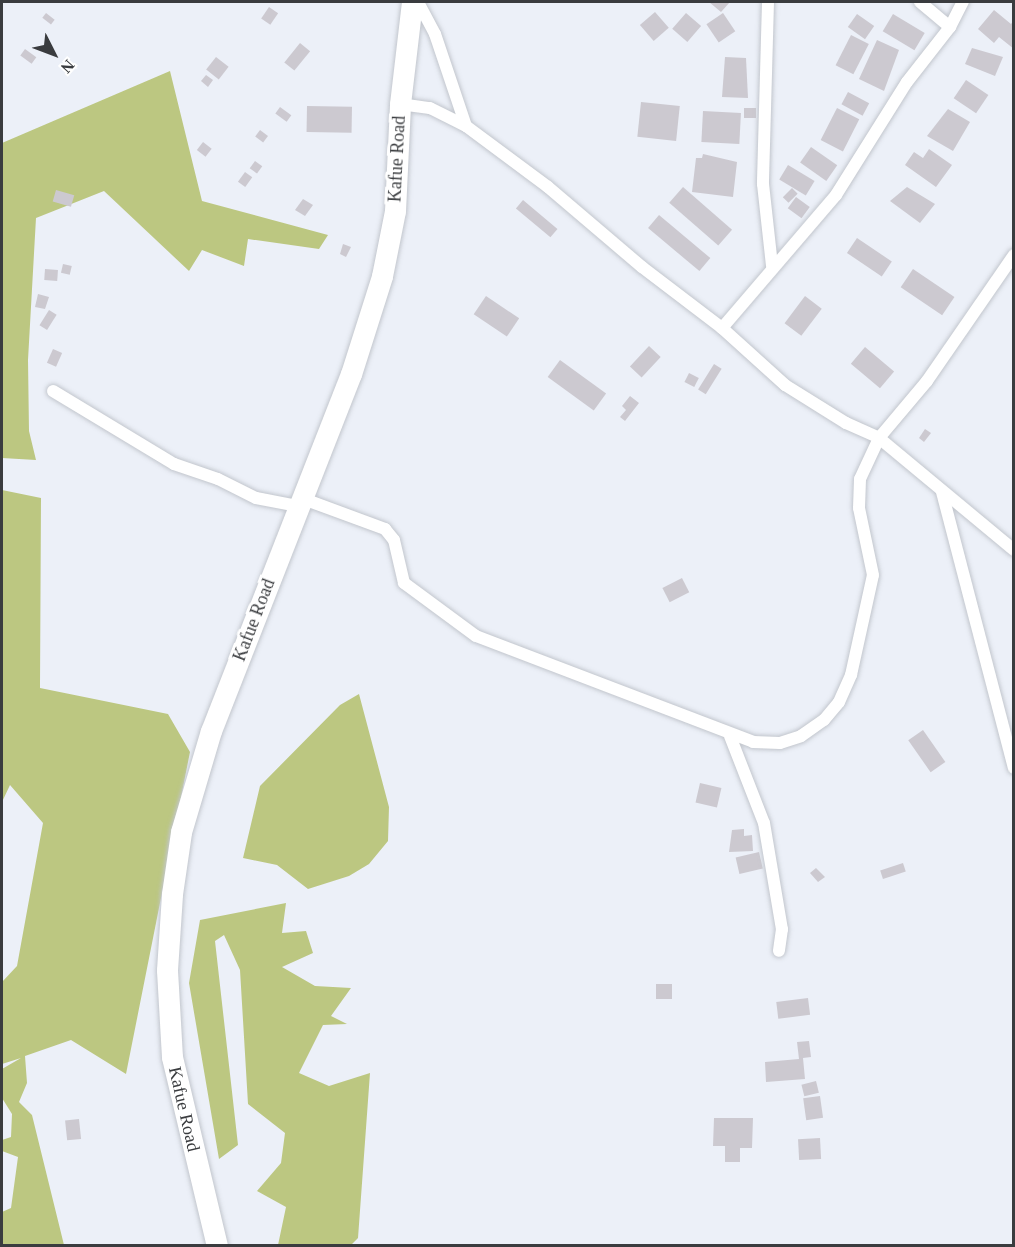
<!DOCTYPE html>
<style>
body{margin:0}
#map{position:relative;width:1015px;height:1247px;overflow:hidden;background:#ecf0f8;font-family:Georgia,serif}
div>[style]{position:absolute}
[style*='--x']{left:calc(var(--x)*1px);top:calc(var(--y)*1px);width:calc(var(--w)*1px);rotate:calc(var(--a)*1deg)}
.forest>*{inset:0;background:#bcc781}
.building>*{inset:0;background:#ccc9d0;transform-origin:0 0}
.roads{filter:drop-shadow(0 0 2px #c2c6cd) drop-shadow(0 0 2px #c2c6cd)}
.minor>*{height:12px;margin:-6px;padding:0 6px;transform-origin:6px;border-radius:6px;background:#fff}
.trunk>*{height:21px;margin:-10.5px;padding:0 10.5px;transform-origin:10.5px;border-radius:10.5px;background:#fff}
span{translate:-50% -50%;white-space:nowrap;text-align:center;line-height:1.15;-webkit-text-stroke:6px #fff;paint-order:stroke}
.street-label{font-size:18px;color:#3a3c3f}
.frame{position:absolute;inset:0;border:3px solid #3a3c3f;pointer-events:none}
.north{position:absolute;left:24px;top:24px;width:60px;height:60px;-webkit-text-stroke:4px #fff;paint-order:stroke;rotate:132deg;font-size:16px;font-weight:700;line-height:24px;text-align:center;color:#3a3c3f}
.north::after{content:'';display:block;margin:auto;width:21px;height:27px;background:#3a3c3f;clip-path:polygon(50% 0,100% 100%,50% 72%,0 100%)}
</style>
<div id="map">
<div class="forest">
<i style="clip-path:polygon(170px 71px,202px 201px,328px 235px,319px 249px,248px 239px,244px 266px,202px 250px,189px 271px,104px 191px,36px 218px,28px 360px,29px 431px,36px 460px,2px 458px,2px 143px)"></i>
<i style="clip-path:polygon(2px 490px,41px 498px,40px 688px,168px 714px,190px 752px,126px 1074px,71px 1040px,25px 1056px,27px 1083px,19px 1102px,32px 1115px,64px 1245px,2px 1245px,2px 1212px,11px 1208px,18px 1157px,2px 1151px,2px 1140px,11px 1137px,12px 1114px,2px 1098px,2px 1069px,21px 1058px,2px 1064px,2px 982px,17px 966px,43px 823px,10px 785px,2px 802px)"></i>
<i style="clip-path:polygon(359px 694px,389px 807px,388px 841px,369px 864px,349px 876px,308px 889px,277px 865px,243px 858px,260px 786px,340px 705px)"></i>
<i style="clip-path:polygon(286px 903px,282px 933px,306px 931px,313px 953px,282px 967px,315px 986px,351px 988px,331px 1016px,347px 1024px,323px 1025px,299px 1073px,329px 1086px,370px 1073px,358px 1238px,351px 1245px,278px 1245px,286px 1207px,257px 1191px,281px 1163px,285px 1133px,248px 1104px,240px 970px,224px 935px,215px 941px,238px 1145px,219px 1159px,189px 983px,200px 920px)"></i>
</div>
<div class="building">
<i style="clip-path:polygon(709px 2px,730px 2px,721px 12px)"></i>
<i style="left:269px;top:7px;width:11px;height:14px;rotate:34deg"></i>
<i style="clip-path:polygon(994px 10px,1011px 24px,1014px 20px,1014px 49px,999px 37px,994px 43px,978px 29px)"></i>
<i style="left:655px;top:12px;width:21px;height:20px;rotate:49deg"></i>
<i style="left:46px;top:13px;width:11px;height:6px;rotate:38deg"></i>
<i style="left:686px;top:13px;width:20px;height:21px;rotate:41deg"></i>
<i style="left:723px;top:13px;width:22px;height:20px;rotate:56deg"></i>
<i style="left:857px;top:14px;width:21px;height:16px;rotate:35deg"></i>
<i style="left:893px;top:14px;width:37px;height:20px;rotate:31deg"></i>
<i style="left:851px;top:35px;width:20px;height:34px;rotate:27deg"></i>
<i style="clip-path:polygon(877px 40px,899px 50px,884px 91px,859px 79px)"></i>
<i style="left:300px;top:43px;width:13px;height:25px;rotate:39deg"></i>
<i style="clip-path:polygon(972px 48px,1003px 57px,995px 76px,965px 64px)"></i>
<i style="left:25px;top:49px;width:14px;height:8px;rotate:36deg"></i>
<i style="left:216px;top:57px;width:16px;height:16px;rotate:38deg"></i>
<i style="clip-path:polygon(725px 57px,746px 58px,748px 98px,722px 97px)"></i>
<i style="clip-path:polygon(206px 75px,213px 80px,208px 87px,201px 81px)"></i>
<i style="left:966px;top:80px;width:27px;height:22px;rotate:34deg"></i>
<i style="left:848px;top:92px;width:24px;height:14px;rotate:28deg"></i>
<i style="left:641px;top:102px;width:39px;height:35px;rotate:6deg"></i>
<i style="left:307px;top:106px;width:45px;height:26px;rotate:1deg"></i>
<i style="left:280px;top:107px;width:14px;height:8px;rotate:36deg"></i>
<i style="left:744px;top:108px;width:12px;height:10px"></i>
<i style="left:837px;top:108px;width:25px;height:36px;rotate:27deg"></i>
<i style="clip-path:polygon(948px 109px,970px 122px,953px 151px,927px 136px)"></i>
<i style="left:703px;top:111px;width:38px;height:31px;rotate:3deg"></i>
<i style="left:260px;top:130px;width:10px;height:8px;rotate:37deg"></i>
<i style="left:203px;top:142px;width:11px;height:10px;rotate:38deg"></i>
<i style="left:811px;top:147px;width:32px;height:19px;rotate:35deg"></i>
<i style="clip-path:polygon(929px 149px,952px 165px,936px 187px,905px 165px,914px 152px,923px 158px)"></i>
<i style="clip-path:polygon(703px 154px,737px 162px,733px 197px,692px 192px,696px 158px,702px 158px)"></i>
<i style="left:255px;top:161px;width:9px;height:9px;rotate:36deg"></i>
<i style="left:788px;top:165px;width:31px;height:17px;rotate:31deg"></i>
<i style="left:245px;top:172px;width:9px;height:12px;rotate:36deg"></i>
<i style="left:683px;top:187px;width:65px;height:21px;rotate:41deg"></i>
<i style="clip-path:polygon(907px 187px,935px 204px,920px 223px,890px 201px)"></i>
<i style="left:792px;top:188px;width:8px;height:13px;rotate:45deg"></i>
<i style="left:56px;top:190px;width:19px;height:12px;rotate:16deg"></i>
<i style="left:796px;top:197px;width:17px;height:14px;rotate:36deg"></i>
<i style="clip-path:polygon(303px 199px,313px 205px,305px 216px,295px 210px)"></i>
<i style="left:523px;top:200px;width:45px;height:11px;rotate:40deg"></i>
<i style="left:659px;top:215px;width:67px;height:17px;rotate:40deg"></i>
<i style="left:857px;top:238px;width:42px;height:18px;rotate:34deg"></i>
<i style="clip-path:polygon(343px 244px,351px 247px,346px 257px,340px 254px)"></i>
<i style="left:63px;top:264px;width:9px;height:9px;rotate:13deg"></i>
<i style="left:45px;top:269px;width:13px;height:11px;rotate:4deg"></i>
<i style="left:913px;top:269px;width:50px;height:22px;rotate:34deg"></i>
<i style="clip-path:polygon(38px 294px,49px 297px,45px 309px,35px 307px)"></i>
<i style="left:486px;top:296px;width:40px;height:22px;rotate:34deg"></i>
<i style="left:805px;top:296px;width:21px;height:34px;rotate:37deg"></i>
<i style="left:49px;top:310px;width:9px;height:18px;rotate:32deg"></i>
<i style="left:649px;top:346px;width:16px;height:28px;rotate:43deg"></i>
<i style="left:865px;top:347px;width:38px;height:22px;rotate:40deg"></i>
<i style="left:53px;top:349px;width:10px;height:15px;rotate:24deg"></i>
<i style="left:560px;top:360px;width:57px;height:21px;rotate:36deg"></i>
<i style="left:714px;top:364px;width:9px;height:30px;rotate:32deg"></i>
<i style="left:689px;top:373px;width:11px;height:10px;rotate:27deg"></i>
<i style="clip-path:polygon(630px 396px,639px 403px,625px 421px,620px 417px,626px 410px,622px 406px)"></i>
<i style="clip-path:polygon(925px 429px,931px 433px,924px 442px,919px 438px)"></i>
<i style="left:682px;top:578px;width:16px;height:22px;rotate:63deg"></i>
<i style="left:923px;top:730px;width:39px;height:18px;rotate:55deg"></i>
<i style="left:700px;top:783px;width:22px;height:20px;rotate:13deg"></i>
<i style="clip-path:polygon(744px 829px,744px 836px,752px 835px,753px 851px,729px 852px,732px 830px)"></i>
<i style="left:759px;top:852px;width:17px;height:24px;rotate:77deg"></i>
<i style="left:903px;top:863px;width:9px;height:24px;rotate:72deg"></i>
<i style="clip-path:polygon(816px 868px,825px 877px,818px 882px,810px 873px)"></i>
<i style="left:656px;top:984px;width:16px;height:15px"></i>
<i style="left:808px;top:998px;width:17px;height:32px;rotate:83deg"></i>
<i style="clip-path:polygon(809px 1041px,811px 1057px,803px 1058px,805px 1079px,766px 1082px,765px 1062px,799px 1059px,797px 1042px)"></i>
<i style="left:816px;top:1081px;width:12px;height:15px;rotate:76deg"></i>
<i style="left:820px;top:1096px;width:22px;height:17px;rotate:82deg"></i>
<i style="clip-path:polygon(714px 1118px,753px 1118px,752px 1148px,740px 1148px,740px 1162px,725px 1162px,725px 1146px,713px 1146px)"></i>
<i style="left:79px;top:1119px;width:20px;height:14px;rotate:84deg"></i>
<i style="left:820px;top:1138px;width:21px;height:22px;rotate:87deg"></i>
</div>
<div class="roads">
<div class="minor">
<i style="--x:418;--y:2;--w:36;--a:62"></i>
<i style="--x:435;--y:34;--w:97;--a:71.4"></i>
<i style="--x:466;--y:126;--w:102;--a:36.6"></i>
<i style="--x:548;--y:187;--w:123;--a:40.4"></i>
<i style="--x:642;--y:267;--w:101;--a:37.3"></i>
<i style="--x:722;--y:328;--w:85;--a:42.1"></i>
<i style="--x:785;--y:385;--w:72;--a:31.9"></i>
<i style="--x:846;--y:423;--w:36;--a:24"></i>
<i style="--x:879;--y:438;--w:75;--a:-49.9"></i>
<i style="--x:927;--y:381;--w:153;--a:-55.4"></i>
<i style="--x:768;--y:2;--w:182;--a:91.6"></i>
<i style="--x:763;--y:184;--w:82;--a:83.7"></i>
<i style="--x:920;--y:2;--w:39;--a:40"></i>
<i style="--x:400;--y:104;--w:30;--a:8"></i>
<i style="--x:430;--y:108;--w:40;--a:26.6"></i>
<i style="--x:722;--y:328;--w:175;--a:-49.4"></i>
<i style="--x:836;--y:195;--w:133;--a:-57.9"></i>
<i style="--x:907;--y:82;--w:70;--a:-52"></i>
<i style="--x:950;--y:27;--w:28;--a:-63"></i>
<i style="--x:53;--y:391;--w:141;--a:31.1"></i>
<i style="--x:174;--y:464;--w:46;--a:18.8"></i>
<i style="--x:218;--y:479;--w:42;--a:26.6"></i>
<i style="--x:256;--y:498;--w:43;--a:10.8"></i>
<i style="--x:942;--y:492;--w:285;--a:75.4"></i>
<i style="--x:301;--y:498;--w:90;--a:20.3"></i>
<i style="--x:385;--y:529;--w:14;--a:51"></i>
<i style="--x:394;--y:540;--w:44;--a:76.9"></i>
<i style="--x:404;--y:583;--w:89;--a:36.4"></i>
<i style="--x:476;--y:636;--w:297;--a:20.9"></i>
<i style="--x:753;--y:742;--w:27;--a:2"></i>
<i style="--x:780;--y:743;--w:22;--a:-18"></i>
<i style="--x:801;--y:736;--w:28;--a:-35"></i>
<i style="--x:824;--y:720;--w:23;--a:-50"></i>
<i style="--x:839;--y:702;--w:30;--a:-66"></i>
<i style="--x:851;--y:675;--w:102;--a:-77.6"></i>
<i style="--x:873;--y:575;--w:68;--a:-101.8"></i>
<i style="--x:859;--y:508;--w:29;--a:-88"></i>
<i style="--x:860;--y:479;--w:45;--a:-65.1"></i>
<i style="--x:879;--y:438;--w:175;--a:39.7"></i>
<i style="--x:730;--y:736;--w:93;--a:68.7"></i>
<i style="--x:764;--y:823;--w:108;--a:80.4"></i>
<i style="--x:782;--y:929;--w:22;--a:98"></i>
</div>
<div class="trunk">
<i style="--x:217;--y:1246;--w:194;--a:-103.4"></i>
<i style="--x:172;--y:1057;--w:87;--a:-93.3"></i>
<i style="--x:167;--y:970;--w:76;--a:-86.2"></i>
<i style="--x:172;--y:894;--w:63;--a:-81.7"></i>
<i style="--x:181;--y:832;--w:105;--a:-73.5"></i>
<i style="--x:211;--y:731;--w:383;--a:-68.6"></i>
<i style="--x:351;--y:374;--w:103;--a:-72.4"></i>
<i style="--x:382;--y:276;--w:66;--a:-78.7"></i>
<i style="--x:395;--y:211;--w:107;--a:-87.3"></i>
<i style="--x:400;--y:104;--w:103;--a:-83.3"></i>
</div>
</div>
<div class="street-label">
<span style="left:397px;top:159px;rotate:-87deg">Kafue Road</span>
<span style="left:254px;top:620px;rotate:-69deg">Kafue Road</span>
<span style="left:184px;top:1109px;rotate:77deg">Kafue Road</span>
</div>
<div class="frame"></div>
<div class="north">N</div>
</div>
